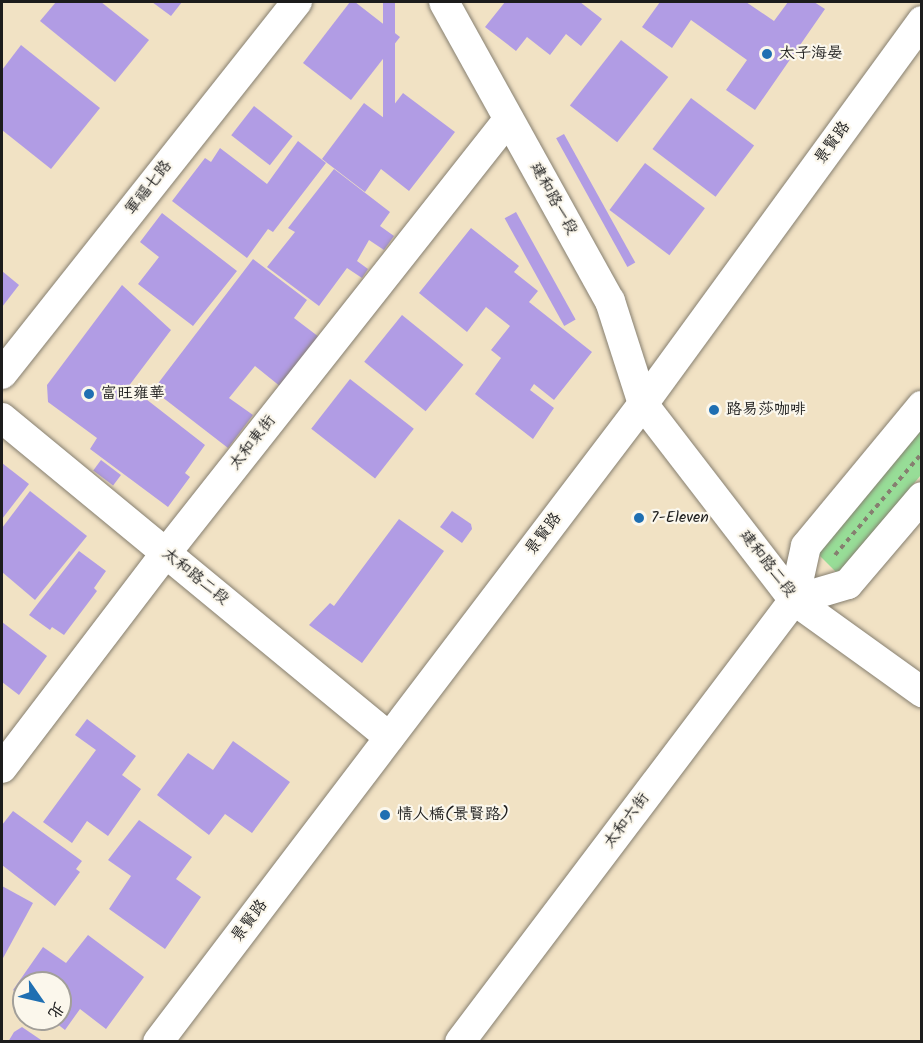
<!DOCTYPE html>
<meta charset="utf-8">
<style>
body{margin:0}
#map{position:relative;width:923px;height:1043px;overflow:hidden;background:#f1e2c4;font-family:Kalam,"LXGW WenKai TC",sans-serif}
div>[style]{position:absolute}
[style*='--x']{left:calc(var(--x)*1px);top:calc(var(--y)*1px);width:calc(var(--w)*1px);rotate:calc(var(--a)*1deg)}
.green>*{inset:0;background:#97dd97}
.building>*{inset:0;background:#b19ce4;transform-origin:0 0}
.path>*{height:4px;margin-top:-2px;transform-origin:0;background:repeating-linear-gradient(90deg,#867f70 0 4.5px,transparent 0 9px)}
.roads{filter:drop-shadow(0 0 2px #867f70) drop-shadow(0 0 2px #867f70)}
.minor>*{height:30px;margin:-15px;padding:0 15px;transform-origin:15px;border-radius:15px;background:#fff}
.dots>*{width:16px;height:16px;translate:-50% -50%;box-sizing:border-box;border:3px solid #fbf7ec;border-radius:50%}
span{translate:-50% -50%;white-space:nowrap;text-align:center;line-height:1.15;-webkit-text-stroke:4.5px #fbf7ec;paint-order:stroke}
.poi-label{font-size:16px;color:#1c1c1c}
.left{translate:0 -50%;text-align:left}
.street-label{font-size:16px;color:#1c1c1c}
.frame{position:absolute;inset:0;border:3px solid #1c1c1c;pointer-events:none}
.north{position:absolute;left:12px;top:971px;width:60px;height:60px;box-sizing:border-box;background:#fbf7ec;border:2px solid #a29f99;border-radius:50%;rotate:124deg;font-size:16px;font-weight:700;line-height:24px;text-align:center;color:#1c1c1c}
.north::after{content:'';display:block;margin:auto;width:21px;height:27px;background:#1f6fb2;clip-path:polygon(50% 0,100% 100%,50% 72%,0 100%)}
</style>
<div id="map">
<div class="green">
<i style="clip-path:polygon(921px 424px,921px 475px,838px 574px,815px 551px)"></i>
</div>
<div class="building">
<i style="clip-path:polygon(56px 2px,101px 2px,149px 40px,115px 82px,40px 21px)"></i>
<i style="clip-path:polygon(152px 2px,182px 2px,171px 16px)"></i>
<i style="clip-path:polygon(350px 2px,355px 2px,400px 37px,351px 100px,303px 63px)"></i>
<i style="left:383px;top:2px;width:12px;height:145px"></i>
<i style="clip-path:polygon(505px 2px,580px 2px,602px 19px,581px 46px,566px 34px,550px 55px,527px 37px,516px 51px,485px 27px)"></i>
<i style="clip-path:polygon(660px 2px,746px 2px,774px 21px,788px 2px,814px 2px,825px 9px,755px 110px,726px 90px,747px 60px,691px 20px,672px 48px,642px 27px)"></i>
<i style="left:621px;top:40px;width:60px;height:83px;rotate:38deg"></i>
<i style="clip-path:polygon(21px 45px,100px 108px,51px 169px,2px 130px,2px 70px)"></i>
<i style="clip-path:polygon(403px 93px,455px 132px,409px 191px,381px 169px,365px 192px,322px 159px,364px 103px,384px 118px)"></i>
<i style="left:691px;top:98px;width:79px;height:64px;rotate:37deg"></i>
<i style="left:254px;top:106px;width:49px;height:37px;rotate:38deg"></i>
<i style="left:564px;top:134px;width:147px;height:9px;rotate:61deg"></i>
<i style="clip-path:polygon(298px 141px,326px 163px,273px 232px,268px 229px,247px 258px,172px 201px,205px 158px,211px 162px,220px 148px,267px 184px)"></i>
<i style="left:645px;top:163px;width:75px;height:59px;rotate:37deg"></i>
<i style="clip-path:polygon(334px 169px,390px 212px,380px 226px,394px 236px,384px 250px,369px 240px,357px 261px,368px 269px,362px 278px,347px 268px,319px 306px,267px 267px,295px 232px,288px 228px)"></i>
<i style="left:516px;top:212px;width:123px;height:13px;rotate:61deg"></i>
<i style="clip-path:polygon(162px 213px,237px 271px,193px 326px,138px 284px,159px 257px,140px 242px)"></i>
<i style="clip-path:polygon(471px 228px,519px 266px,514px 272px,538px 291px,529px 302px,592px 352px,554px 400px,534px 384px,530px 390px,554px 408px,533px 439px,475px 394px,501px 358px,491px 350px,510px 326px,486px 307px,467px 332px,419px 293px)"></i>
<i style="clip-path:polygon(253px 259px,307px 300px,294px 318px,319px 337px,281px 387px,255px 366px,229px 398px,253px 415px,228px 448px,153px 390px)"></i>
<i style="clip-path:polygon(2px 271px,19px 285px,2px 307px)"></i>
<i style="clip-path:polygon(122px 285px,171px 330px,125px 391px,133px 397px,137px 392px,205px 445px,185px 473px,190px 477px,168px 507px,90px 449px,97px 438px,48px 402px,47px 385px)"></i>
<i style="left:402px;top:315px;width:79px;height:60px;rotate:39deg"></i>
<i style="left:350px;top:379px;width:81px;height:63px;rotate:38deg"></i>
<i style="left:101px;top:460px;width:25px;height:13px;rotate:37deg"></i>
<i style="clip-path:polygon(2px 463px,29px 484px,2px 519px)"></i>
<i style="clip-path:polygon(30px 491px,87px 536px,35px 600px,2px 572px,2px 528px)"></i>
<i style="clip-path:polygon(452px 511px,471px 524px,472px 529px,462px 543px,440px 527px)"></i>
<i style="clip-path:polygon(399px 519px,444px 551px,362px 663px,309px 625px,330px 603px,334px 606px)"></i>
<i style="clip-path:polygon(79px 551px,106px 571px,94px 588px,97px 591px,64px 635px,52px 627px,50px 630px,29px 615px)"></i>
<i style="clip-path:polygon(2px 622px,47px 656px,19px 695px,2px 682px)"></i>
<i style="clip-path:polygon(87px 719px,136px 756px,122px 775px,141px 789px,108px 836px,87px 821px,72px 843px,43px 822px,96px 750px,75px 735px)"></i>
<i style="clip-path:polygon(233px 741px,290px 782px,252px 833px,225px 814px,209px 835px,157px 795px,188px 753px,213px 770px)"></i>
<i style="clip-path:polygon(13px 811px,82px 861px,76px 869px,80px 872px,55px 906px,2px 865px,2px 825px)"></i>
<i style="clip-path:polygon(139px 820px,192px 857px,176px 879px,201px 897px,165px 949px,109px 909px,131px 876px,108px 860px)"></i>
<i style="clip-path:polygon(2px 886px,33px 903px,2px 960px)"></i>
<i style="clip-path:polygon(88px 935px,144px 977px,106px 1029px,80px 1009px,65px 1030px,51px 1019px,60px 1019px,60px 983px,24px 983px,24px 999px,13px 990px,43px 947px,66px 963px)"></i>
<i style="clip-path:polygon(22px 1027px,44px 1042px,8px 1042px,14px 1032px)"></i>
</div>
<div class="path">
<i style="--x:835;--y:555;--w:134;--a:-49.5"></i>
</div>
<div class="roads">
<div class="minor">
<i style="--x:444;--y:2;--w:342;--a:61"></i>
<i style="--x:610;--y:301;--w:108;--a:72.2"></i>
<i style="--x:643;--y:404;--w:247;--a:52.4"></i>
<i style="--x:794;--y:600;--w:158;--a:35.7"></i>
<i style="--x:2;--y:374;--w:475;--a:-51.6"></i>
<i style="--x:2;--y:418;--w:502;--a:39.5"></i>
<i style="--x:794;--y:600;--w:56;--a:-16.5"></i>
<i style="--x:848;--y:584;--w:114;--a:-49.6"></i>
<i style="--x:2;--y:768;--w:270;--a:-52.7"></i>
<i style="--x:166;--y:553;--w:552;--a:-51.7"></i>
<i style="--x:158;--y:1042;--w:801;--a:-52.76"></i>
<i style="--x:643;--y:404;--w:474;--a:-53.9"></i>
<i style="--x:460;--y:1042;--w:554;--a:-52.92"></i>
<i style="--x:794;--y:600;--w:55;--a:-77.5"></i>
<i style="--x:806;--y:546;--w:182;--a:-50.4"></i>
</div>
</div>
<div class="dots">
<i style="left:767px;top:54px;background:#1f6fb2"></i>
<i style="left:89px;top:394px;background:#1f6fb2"></i>
<i style="left:714px;top:410px;background:#1f6fb2"></i>
<i style="left:639px;top:518px;background:#1f6fb2"></i>
<i style="left:385px;top:815px;background:#1f6fb2"></i>
</div>
<div class="poi-label">
<span class="left" style="left:779px;top:54px">太子海晏</span>
<span class="left" style="left:101px;top:394px">富旺雍華</span>
<span class="left" style="left:726px;top:410px">路易莎咖啡</span>
<span class="left" style="left:651px;top:518px">7-Eleven</span>
<span class="left" style="left:397px;top:815px">情人橋(景賢路)</span>
</div>
<div class="street-label">
<span style="left:833px;top:143px;rotate:-54deg">景賢路</span>
<span style="left:149px;top:188px;rotate:-52deg">軍福七路</span>
<span style="left:553px;top:199px;rotate:61deg">建和路一段</span>
<span style="left:253px;top:443px;rotate:-52deg">太和東街</span>
<span style="left:544px;top:534px;rotate:-53deg">景賢路</span>
<span style="left:767px;top:564px;rotate:52deg">建和路二段</span>
<span style="left:195px;top:577px;rotate:39deg">太和路二段</span>
<span style="left:627px;top:821px;rotate:-53deg">太和六街</span>
<span style="left:250px;top:921px;rotate:-53deg">景賢路</span>
</div>
<div class="frame"></div>
<div class="north">北</div>
</div>
